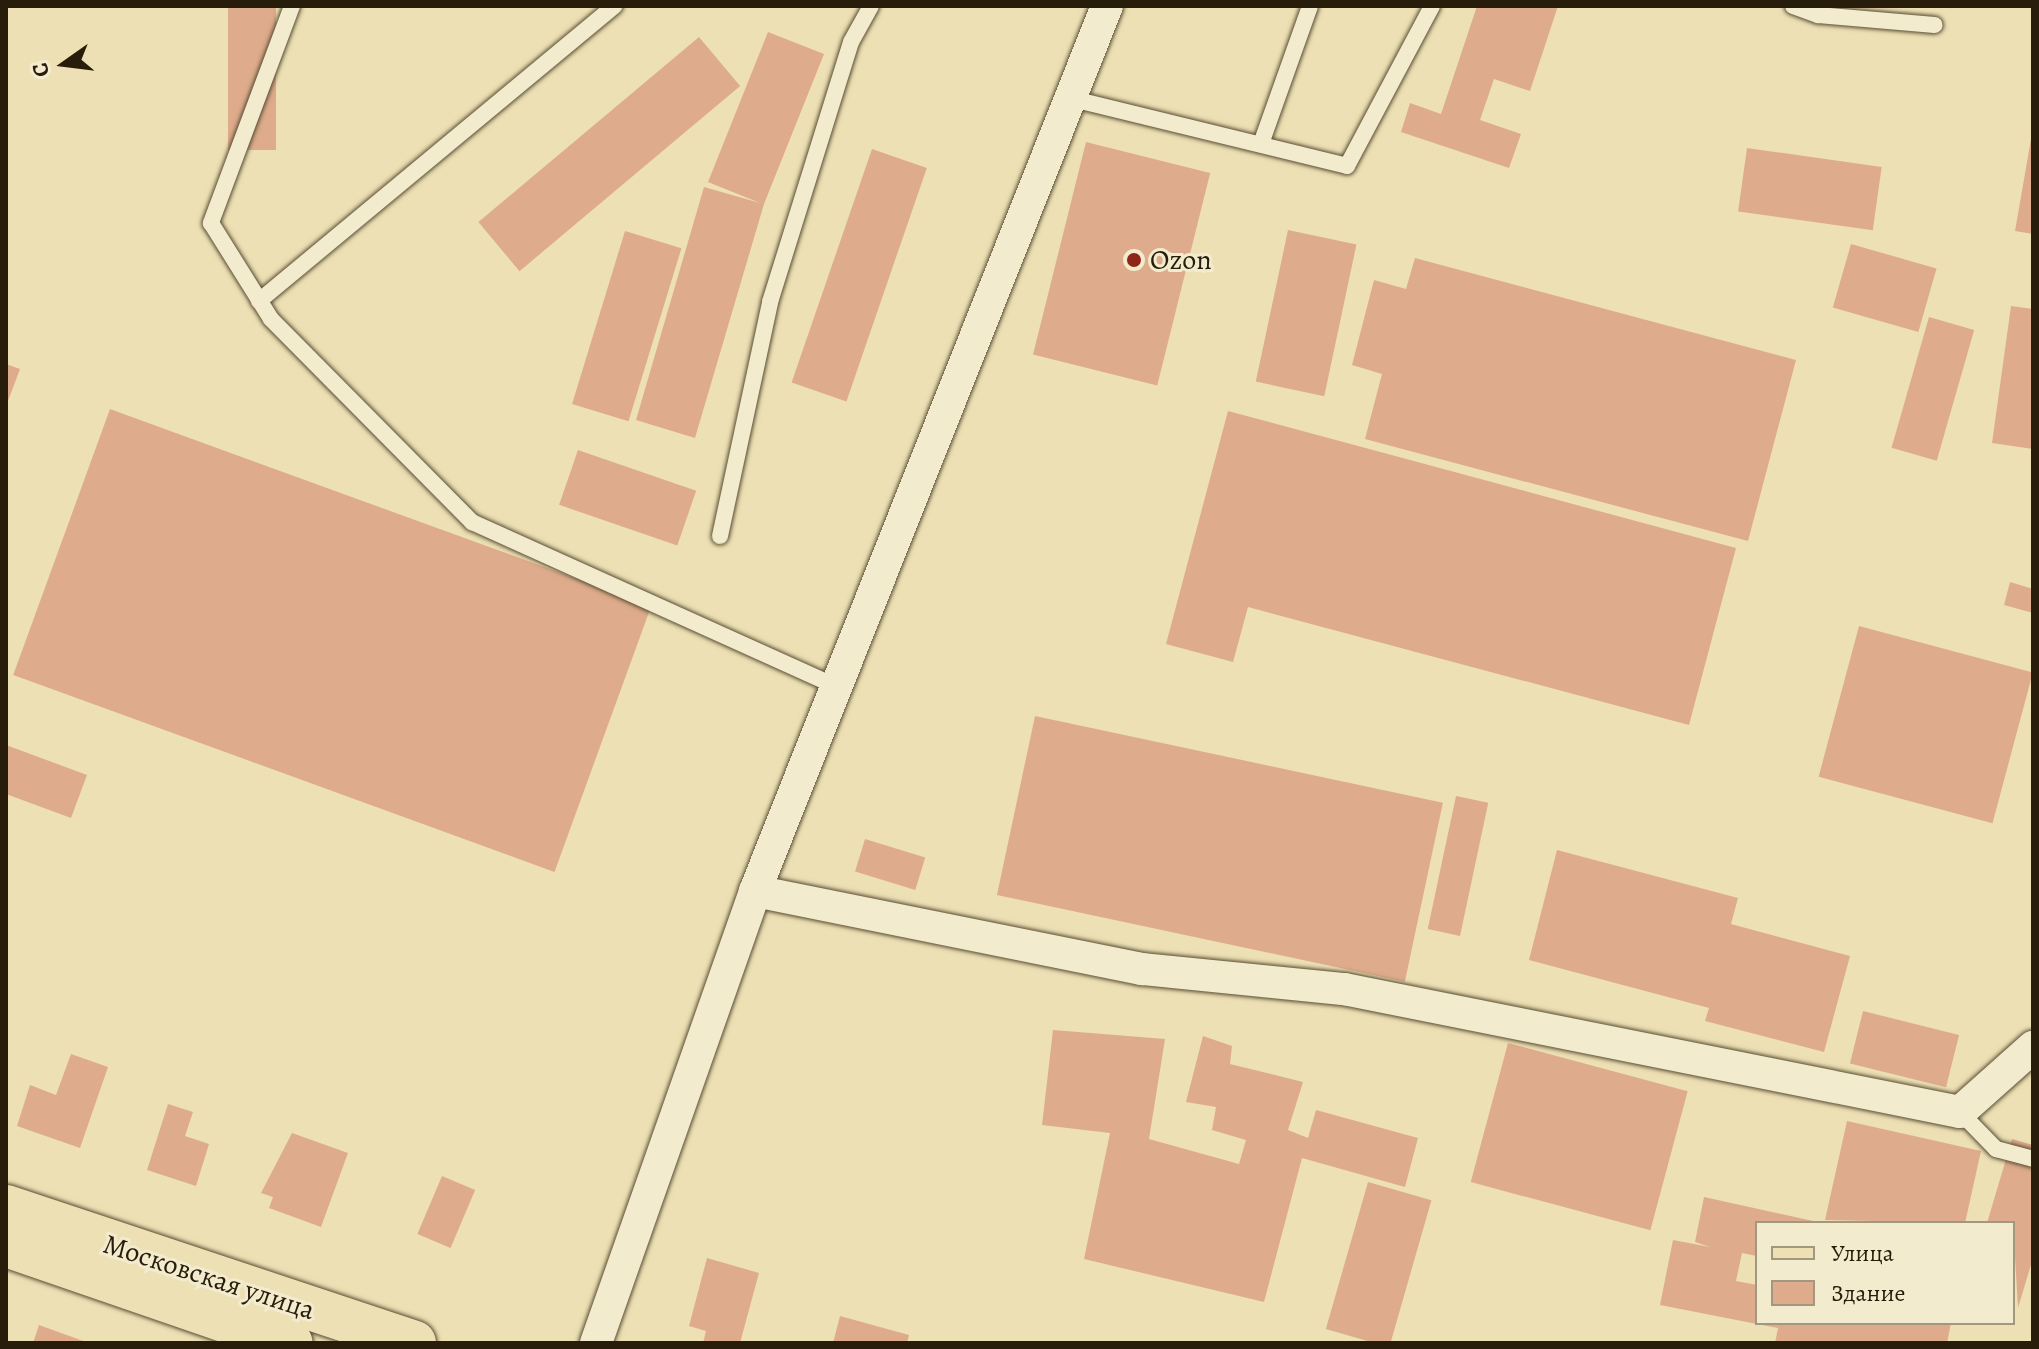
<!DOCTYPE html>
<meta charset="utf-8">
<style>
body{margin:0}
#map{position:relative;width:2039px;height:1349px;overflow:hidden;background:#ede0b4;font-family:Alegreya,serif}
div>[style]{position:absolute}
[style*='--x']{left:calc(var(--x)*1px);top:calc(var(--y)*1px);width:calc(var(--w)*1px);rotate:calc(var(--a)*1deg)}
.building>*{inset:0;background:#deac8c;transform-origin:0 0}
.roads{filter:drop-shadow(0 0 2px #594d34) drop-shadow(0 0 2px #594d34)}
.service>*{height:16px;margin:-8px;padding:0 8px;transform-origin:8px;border-radius:8px;background:#f3ebce}
.minor>*{height:32px;margin:-16px;padding:0 16px;transform-origin:16px;border-radius:16px;background:#f3ebce}
.primary>*{height:44px;margin:-22px;padding:0 22px;transform-origin:22px;border-radius:22px;background:#ede0b4}
.dots>*{width:22px;height:22px;translate:-50% -50%;box-sizing:border-box;border:4px solid #f3ebce;border-radius:50%}
span{translate:-50% -50%;white-space:nowrap;text-align:center;line-height:1.15;-webkit-text-stroke:6px #f3ebce;paint-order:stroke}
.poi-label{font-size:28px;color:#281c0a}
.left{translate:0 -50%;text-align:left}
.street-label{font-size:28px;color:#281c0a}
.frame{position:absolute;inset:0;border:8px solid #281c0a;pointer-events:none}
.legend{position:absolute;left:1755px;top:1221px;width:260px;height:104px;box-sizing:border-box;background:#f3ebce;border:2px solid #a29880;margin:0;padding:10px 14px;list-style:none;font-size:24px;color:#281c0a}
.legend li{display:flex;align-items:center;gap:16px;height:40px}
.legend b{width:40px;border:2px solid #a29880}
.north{position:absolute;left:24px;top:24px;width:80px;height:80px;-webkit-text-stroke:6px #f3ebce;paint-order:stroke;rotate:256deg;font-size:22px;font-weight:700;line-height:32px;text-align:center;color:#281c0a}
.north::after{content:'';display:block;margin:auto;width:28px;height:36px;background:#281c0a;clip-path:polygon(50% 0,100% 100%,50% 72%,0 100%)}
</style>
<div id="map">
<div class="building">
<i style="left:228px;top:6px;width:48px;height:144px"></i>
<i style="clip-path:polygon(1477px 6px,1558px 6px,1530px 91px,1494px 79px,1480px 120px,1521px 134px,1509px 168px,1401px 132px,1410px 103px,1441px 114px)"></i>
<i style="clip-path:polygon(768px 32px,824px 54px,764px 204px,695px 438px,636px 420px,704px 187px,760px 203px,708px 182px)"></i>
<i style="left:699px;top:37px;width:64px;height:288px;rotate:50deg"></i>
<i style="clip-path:polygon(2031px 139px,2033px 139px,2033px 234px,2015px 231px)"></i>
<i style="left:1086px;top:142px;width:128px;height:219px;rotate:14deg"></i>
<i style="left:1747px;top:148px;width:136px;height:64px;rotate:8deg"></i>
<i style="left:872px;top:149px;width:58px;height:247px;rotate:19deg"></i>
<i style="left:1288px;top:230px;width:70px;height:155px;rotate:12deg"></i>
<i style="left:625px;top:231px;width:59px;height:181px;rotate:17deg"></i>
<i style="left:1851px;top:244px;width:89px;height:66px;rotate:16deg"></i>
<i style="clip-path:polygon(1415px 258px,1796px 360px,1748px 541px,1365px 439px,1382px 374px,1352px 365px,1374px 280px,1406px 289px)"></i>
<i style="clip-path:polygon(2011px 306px,2033px 309px,2033px 449px,1992px 443px)"></i>
<i style="left:1929px;top:317px;width:47px;height:136px;rotate:16deg"></i>
<i style="clip-path:polygon(6px 364px,20px 369px,8px 401px,6px 400px)"></i>
<i style="left:110px;top:409px;width:576px;height:283px;rotate:20deg"></i>
<i style="clip-path:polygon(1228px 411px,1736px 548px,1689px 725px,1248px 607px,1233px 662px,1166px 644px)"></i>
<i style="left:578px;top:450px;width:125px;height:58px;rotate:19deg"></i>
<i style="clip-path:polygon(2010px 582px,2033px 589px,2033px 613px,2004px 605px)"></i>
<i style="left:1859px;top:626px;width:180px;height:156px;rotate:15deg"></i>
<i style="left:1035px;top:716px;width:417px;height:183px;rotate:12deg"></i>
<i style="clip-path:polygon(6px 745px,87px 775px,71px 818px,6px 794px)"></i>
<i style="left:1456px;top:796px;width:33px;height:136px;rotate:12deg"></i>
<i style="left:865px;top:839px;width:63px;height:34px;rotate:17deg"></i>
<i style="clip-path:polygon(1557px 850px,1738px 898px,1731px 924px,1850px 956px,1824px 1052px,1705px 1021px,1709px 1008px,1529px 960px)"></i>
<i style="left:1863px;top:1011px;width:99px;height:54px;rotate:14deg"></i>
<i style="clip-path:polygon(1053px 1030px,1165px 1039px,1149px 1139px,1239px 1164px,1246px 1140px,1212px 1130px,1216px 1107px,1186px 1102px,1203px 1036px,1232px 1046px,1230px 1064px,1303px 1082px,1288px 1130px,1308px 1138px,1316px 1110px,1418px 1138px,1405px 1187px,1302px 1158px,1264px 1302px,1084px 1259px,1110px 1133px,1042px 1125px)"></i>
<i style="left:1508px;top:1043px;width:186px;height:144px;rotate:15deg"></i>
<i style="clip-path:polygon(71px 1054px,108px 1067px,80px 1148px,17px 1126px,30px 1085px,56px 1095px)"></i>
<i style="clip-path:polygon(168px 1104px,193px 1112px,185px 1136px,209px 1144px,196px 1186px,147px 1170px)"></i>
<i style="clip-path:polygon(1847px 1121px,1981px 1151px,1965px 1223px,1825px 1220px)"></i>
<i style="clip-path:polygon(292px 1133px,348px 1153px,321px 1227px,269px 1208px,273px 1197px,261px 1193px)"></i>
<i style="clip-path:polygon(2012px 1139px,2033px 1145px,2033px 1258px,2018px 1308px,2013px 1223px,1987px 1223px)"></i>
<i style="left:442px;top:1176px;width:36px;height:63px;rotate:23deg"></i>
<i style="left:1368px;top:1182px;width:66px;height:153px;rotate:16deg"></i>
<i style="clip-path:polygon(1704px 1197px,1818px 1222px,1757px 1223px,1757px 1256px,1742px 1253px,1736px 1281px,1757px 1285px,1757px 1324px,1660px 1305px,1673px 1240px,1710px 1247px,1695px 1242px)"></i>
<i style="clip-path:polygon(707px 1258px,759px 1273px,740px 1343px,703px 1343px,706px 1331px,689px 1326px)"></i>
<i style="clip-path:polygon(840px 1316px,909px 1335px,907px 1343px,833px 1343px)"></i>
<i style="clip-path:polygon(1951px 1323px,1947px 1343px,1775px 1343px,1778px 1328px,1757px 1324px)"></i>
<i style="clip-path:polygon(39px 1325px,89px 1343px,33px 1343px)"></i>
</div>
<div class="roads">
<div class="service">
<i style="--x:292;--y:6;--w:232;--a:110.5"></i>
<i style="--x:211;--y:223;--w:113;--a:58"></i>
<i style="--x:271;--y:319;--w:286;--a:45.3"></i>
<i style="--x:472;--y:522;--w:401;--a:24.3"></i>
<i style="--x:1793;--y:6;--w:27;--a:20"></i>
<i style="--x:1818;--y:15;--w:117;--a:4.9"></i>
<i style="--x:1073;--y:99;--w:282;--a:13.7"></i>
<i style="--x:1347;--y:166;--w:181;--a:-62"></i>
<i style="--x:1262;--y:141;--w:143;--a:-70.4"></i>
<i style="--x:259;--y:301;--w:462;--a:-39.7"></i>
<i style="--x:720;--y:536;--w:239;--a:-77.9"></i>
<i style="--x:770;--y:302;--w:272;--a:-72.7"></i>
<i style="--x:851;--y:42;--w:41;--a:-60.9"></i>
<i style="--x:1960;--y:1112;--w:52;--a:45.8"></i>
<i style="--x:1996;--y:1149;--w:38;--a:15"></i>
</div>
<div class="minor">
<i style="--x:755;--y:891;--w:395;--a:11.4"></i>
<i style="--x:1142;--y:969;--w:203;--a:5.7"></i>
<i style="--x:1344;--y:989;--w:628;--a:11.29"></i>
<i style="--x:1960;--y:1112;--w:98;--a:-41.7"></i>
<i style="--x:596;--y:1343;--w:479;--a:-70.6"></i>
<i style="--x:755;--y:891;--w:952;--a:-68.31"></i>
</div>
<div class="primary">
<i style="--x:6;--y:1207;--w:430;--a:18.4"></i>
<i style="--x:6;--y:1245;--w:301;--a:19"></i>
</div>
</div>
<div class="dots">
<i style="left:1134px;top:260px;background:#8f2418"></i>
</div>
<div class="poi-label">
<span class="left" style="left:1150px;top:260px">Ozon</span>
</div>
<div class="street-label">
<span style="left:209px;top:1277px;rotate:18deg">Московская улица</span>
</div>
<div class="frame"></div>
<ul class="legend">
<li><b style="height:10px;background:#ede0b4"></b>Улица</li>
<li><b style="height:22px;background:#deac8c"></b>Здание</li>
</ul>
<div class="north">С</div>
</div>
